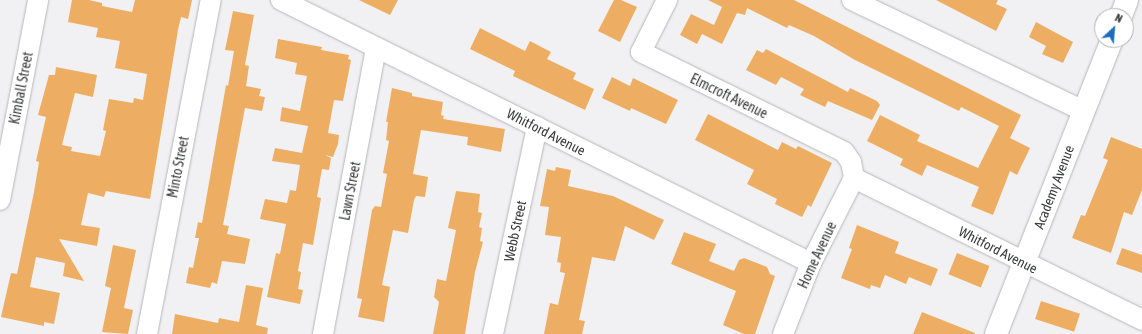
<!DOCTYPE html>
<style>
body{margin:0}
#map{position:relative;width:1142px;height:334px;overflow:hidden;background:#f1f1f3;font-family:"Asap Condensed",sans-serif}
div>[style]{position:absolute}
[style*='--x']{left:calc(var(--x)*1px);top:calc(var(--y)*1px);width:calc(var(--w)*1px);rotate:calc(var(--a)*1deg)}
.building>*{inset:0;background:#edae63;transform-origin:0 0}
.roads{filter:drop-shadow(0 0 1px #b6b6b8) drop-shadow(0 0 1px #b6b6b8)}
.minor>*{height:20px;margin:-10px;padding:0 10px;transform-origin:10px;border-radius:10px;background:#fff}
.tertiary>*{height:22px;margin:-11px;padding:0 11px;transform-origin:11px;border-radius:11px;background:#fff}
span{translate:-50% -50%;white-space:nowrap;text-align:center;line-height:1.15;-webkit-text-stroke:3.5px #fff;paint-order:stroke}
.street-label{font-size:14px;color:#3b3c3c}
.north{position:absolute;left:1094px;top:8px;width:40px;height:40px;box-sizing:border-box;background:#fff;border:1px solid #b1b1b1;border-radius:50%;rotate:26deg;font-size:11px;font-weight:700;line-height:16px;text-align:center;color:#3b3c3c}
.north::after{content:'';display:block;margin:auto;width:14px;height:18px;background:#1c6ebc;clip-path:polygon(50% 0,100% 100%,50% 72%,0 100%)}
</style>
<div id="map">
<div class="building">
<i style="clip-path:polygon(72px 0,89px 0,102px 3px,102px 6px,132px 12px,135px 0,192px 0,188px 19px,181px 17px,178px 30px,150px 199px,106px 191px,104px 197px,88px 193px,81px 225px,100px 228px,97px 246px,59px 239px,84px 281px,63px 276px,65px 263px,36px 257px,30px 287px,60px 293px,54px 324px,44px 322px,44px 326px,1px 317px,11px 273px,17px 274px,34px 192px,39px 162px,36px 161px,46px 117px,38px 115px,49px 75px,55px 75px,56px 67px,97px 75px,93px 97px,75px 93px,62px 145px,72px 147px,71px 151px,100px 156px,106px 131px,103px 130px,109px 99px,133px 103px,134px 98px,143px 100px,147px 74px,115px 68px,120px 41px,96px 37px,98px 28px,68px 22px)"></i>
<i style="clip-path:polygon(359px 0,398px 0,390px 15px)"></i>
<i style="clip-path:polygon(614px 0,621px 0,637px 7px,620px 42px,598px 31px)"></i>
<i style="clip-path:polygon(708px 0,794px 0,1021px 115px,1010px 138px,1030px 148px,1017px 175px,1010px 171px,993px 215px,971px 206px,979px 187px,927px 165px,922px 176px,900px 165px,903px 159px,867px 141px,880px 115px,920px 135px,917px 141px,978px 168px,999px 126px,961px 107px,959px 111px,855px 60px,814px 36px,789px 25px,787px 28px,747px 8px,745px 15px,737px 13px,722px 44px,702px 34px,697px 44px,680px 35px,691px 14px,714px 25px,722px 7px)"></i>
<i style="clip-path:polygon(936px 0,998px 0,996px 4px,1007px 9px,996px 31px)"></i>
<i style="clip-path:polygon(233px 11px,254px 15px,245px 65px,249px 66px,246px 86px,261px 89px,259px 96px,265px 97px,262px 111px,245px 108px,223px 225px,229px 226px,227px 234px,250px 239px,245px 264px,222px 261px,217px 284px,212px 282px,210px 288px,186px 283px,189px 267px,193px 268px,199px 238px,195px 238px,198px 222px,202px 223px,226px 85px,228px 86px,234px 51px,225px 50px)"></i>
<i style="clip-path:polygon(1036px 22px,1073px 42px,1063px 63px,1042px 54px,1046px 46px,1029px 37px)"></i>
<i style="clip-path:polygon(480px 28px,525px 51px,530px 41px,551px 52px,547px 59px,576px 73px,573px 79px,594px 89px,585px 110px,513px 76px,515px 71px,470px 49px)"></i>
<i style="clip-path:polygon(278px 39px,322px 47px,321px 50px,349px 55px,348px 59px,351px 60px,343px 101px,334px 100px,328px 133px,339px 135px,338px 144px,333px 157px,325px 155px,331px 158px,329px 170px,322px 169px,317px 197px,321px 198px,313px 245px,303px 243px,298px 271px,301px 272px,298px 289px,303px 290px,300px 304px,267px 297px,276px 253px,280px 254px,286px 224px,260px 219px,265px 199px,287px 203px,290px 190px,296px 191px,300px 165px,272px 161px,275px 148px,302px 153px,308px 126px,280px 121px,282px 107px,300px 111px,307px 76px,295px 74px,297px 63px,275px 58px)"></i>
<i style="clip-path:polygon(766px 49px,848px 92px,850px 88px,877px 101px,880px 105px,872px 120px,828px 101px,825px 107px,800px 95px,804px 89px,781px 77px,776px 85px,746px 70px,757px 50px,763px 53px)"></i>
<i style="clip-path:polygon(612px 77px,630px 86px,633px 78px,678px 100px,666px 124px,631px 108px,630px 111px,602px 98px)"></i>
<i style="clip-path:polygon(392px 88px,412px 93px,412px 96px,443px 102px,441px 115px,444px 116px,443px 119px,505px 129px,501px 152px,467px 145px,468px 137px,421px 130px,413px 174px,428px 177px,425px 197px,416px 196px,414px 200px,408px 233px,393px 230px,382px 285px,390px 287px,384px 322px,358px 317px,362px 299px,357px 298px,372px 210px,375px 206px,381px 207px,387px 174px,383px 173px,389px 141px,386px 140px,388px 122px,386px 122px)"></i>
<i style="clip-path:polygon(708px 114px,778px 150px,782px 142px,796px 149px,798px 146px,832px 163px,811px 207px,808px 205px,802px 217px,775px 204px,777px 199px,747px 184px,754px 170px,695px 140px)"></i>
<i style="clip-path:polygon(1111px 137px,1142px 149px,1142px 190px,1132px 215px,1124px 212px,1111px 253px,1072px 238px,1081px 215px,1085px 216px,1108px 160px,1103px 158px)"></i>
<i style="clip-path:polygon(556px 167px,571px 170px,568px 186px,613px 196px,664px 220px,654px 240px,625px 226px,615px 261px,592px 257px,579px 320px,585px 321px,582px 334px,544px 334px,550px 303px,558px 305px,565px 273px,560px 272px,561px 263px,557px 262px,561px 237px,545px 235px,549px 207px,540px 206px,547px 169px,555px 171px)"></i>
<i style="clip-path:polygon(456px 191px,480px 194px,478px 212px,482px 213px,479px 227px,482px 228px,480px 241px,483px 242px,475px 272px,465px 334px,433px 334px,439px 302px,434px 297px,437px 279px,446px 281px,456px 230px,448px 228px)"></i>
<i style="clip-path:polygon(857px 225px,899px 242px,895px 253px,938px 269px,931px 286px,909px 277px,906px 284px,885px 275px,880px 288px,871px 285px,870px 289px,841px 278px,852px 249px,849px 248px)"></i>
<i style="clip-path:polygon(684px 232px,716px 244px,709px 261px,734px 271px,739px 260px,744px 258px,767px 267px,770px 274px,775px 276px,755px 334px,744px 334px,723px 325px,736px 291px,671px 264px)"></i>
<i style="clip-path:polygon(113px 245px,136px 250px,124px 308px,133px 310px,128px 334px,102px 332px,111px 288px,105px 286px)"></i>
<i style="clip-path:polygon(1122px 248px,1142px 255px,1142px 273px,1116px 264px)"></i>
<i style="left:957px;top:253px;width:35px;height:23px;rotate:22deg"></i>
<i style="clip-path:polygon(246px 285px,263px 288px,256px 325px,268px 328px,267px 334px,172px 334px,175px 314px,218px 323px,219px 318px,239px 322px)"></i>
<i style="left:1041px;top:301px;width:41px;height:19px;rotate:18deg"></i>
<i style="clip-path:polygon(922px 312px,975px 333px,975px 334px,913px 334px)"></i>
</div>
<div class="roads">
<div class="minor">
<i style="--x:281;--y:0;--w:592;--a:26.39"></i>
<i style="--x:667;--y:0;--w:58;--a:116.6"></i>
<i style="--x:641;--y:52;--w:226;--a:26.2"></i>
<i style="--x:844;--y:152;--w:12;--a:55"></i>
<i style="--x:851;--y:162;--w:16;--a:79"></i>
<i style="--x:852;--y:0;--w:257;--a:25.6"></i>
<i style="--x:854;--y:178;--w:321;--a:26.2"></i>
<i style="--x:0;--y:200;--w:204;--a:-79.2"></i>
<i style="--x:147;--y:334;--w:340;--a:-79.2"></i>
<i style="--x:323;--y:334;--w:291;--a:-79.5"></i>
<i style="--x:493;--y:334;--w:212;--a:-78"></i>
<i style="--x:783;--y:334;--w:76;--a:-68.5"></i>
<i style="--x:811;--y:263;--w:95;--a:-63.2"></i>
</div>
<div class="tertiary">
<i style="--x:1121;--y:16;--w:17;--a:-69"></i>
<i style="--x:996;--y:334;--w:316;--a:-68.5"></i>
</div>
</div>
<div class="street-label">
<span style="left:21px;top:88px;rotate:-79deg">Kimball Street</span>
<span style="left:729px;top:96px;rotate:26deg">Elmcroft Avenue</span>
<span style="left:546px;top:132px;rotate:27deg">Whitford Avenue</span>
<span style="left:178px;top:167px;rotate:-79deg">Minto Street</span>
<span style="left:1054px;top:187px;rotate:-69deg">Academy Avenue</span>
<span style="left:350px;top:191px;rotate:-79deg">Lawn Street</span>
<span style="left:515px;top:231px;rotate:-78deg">Webb Street</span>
<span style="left:998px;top:250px;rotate:27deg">Whitford Avenue</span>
<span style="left:817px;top:255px;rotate:-65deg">Home Avenue</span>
</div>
<div class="north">N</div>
</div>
